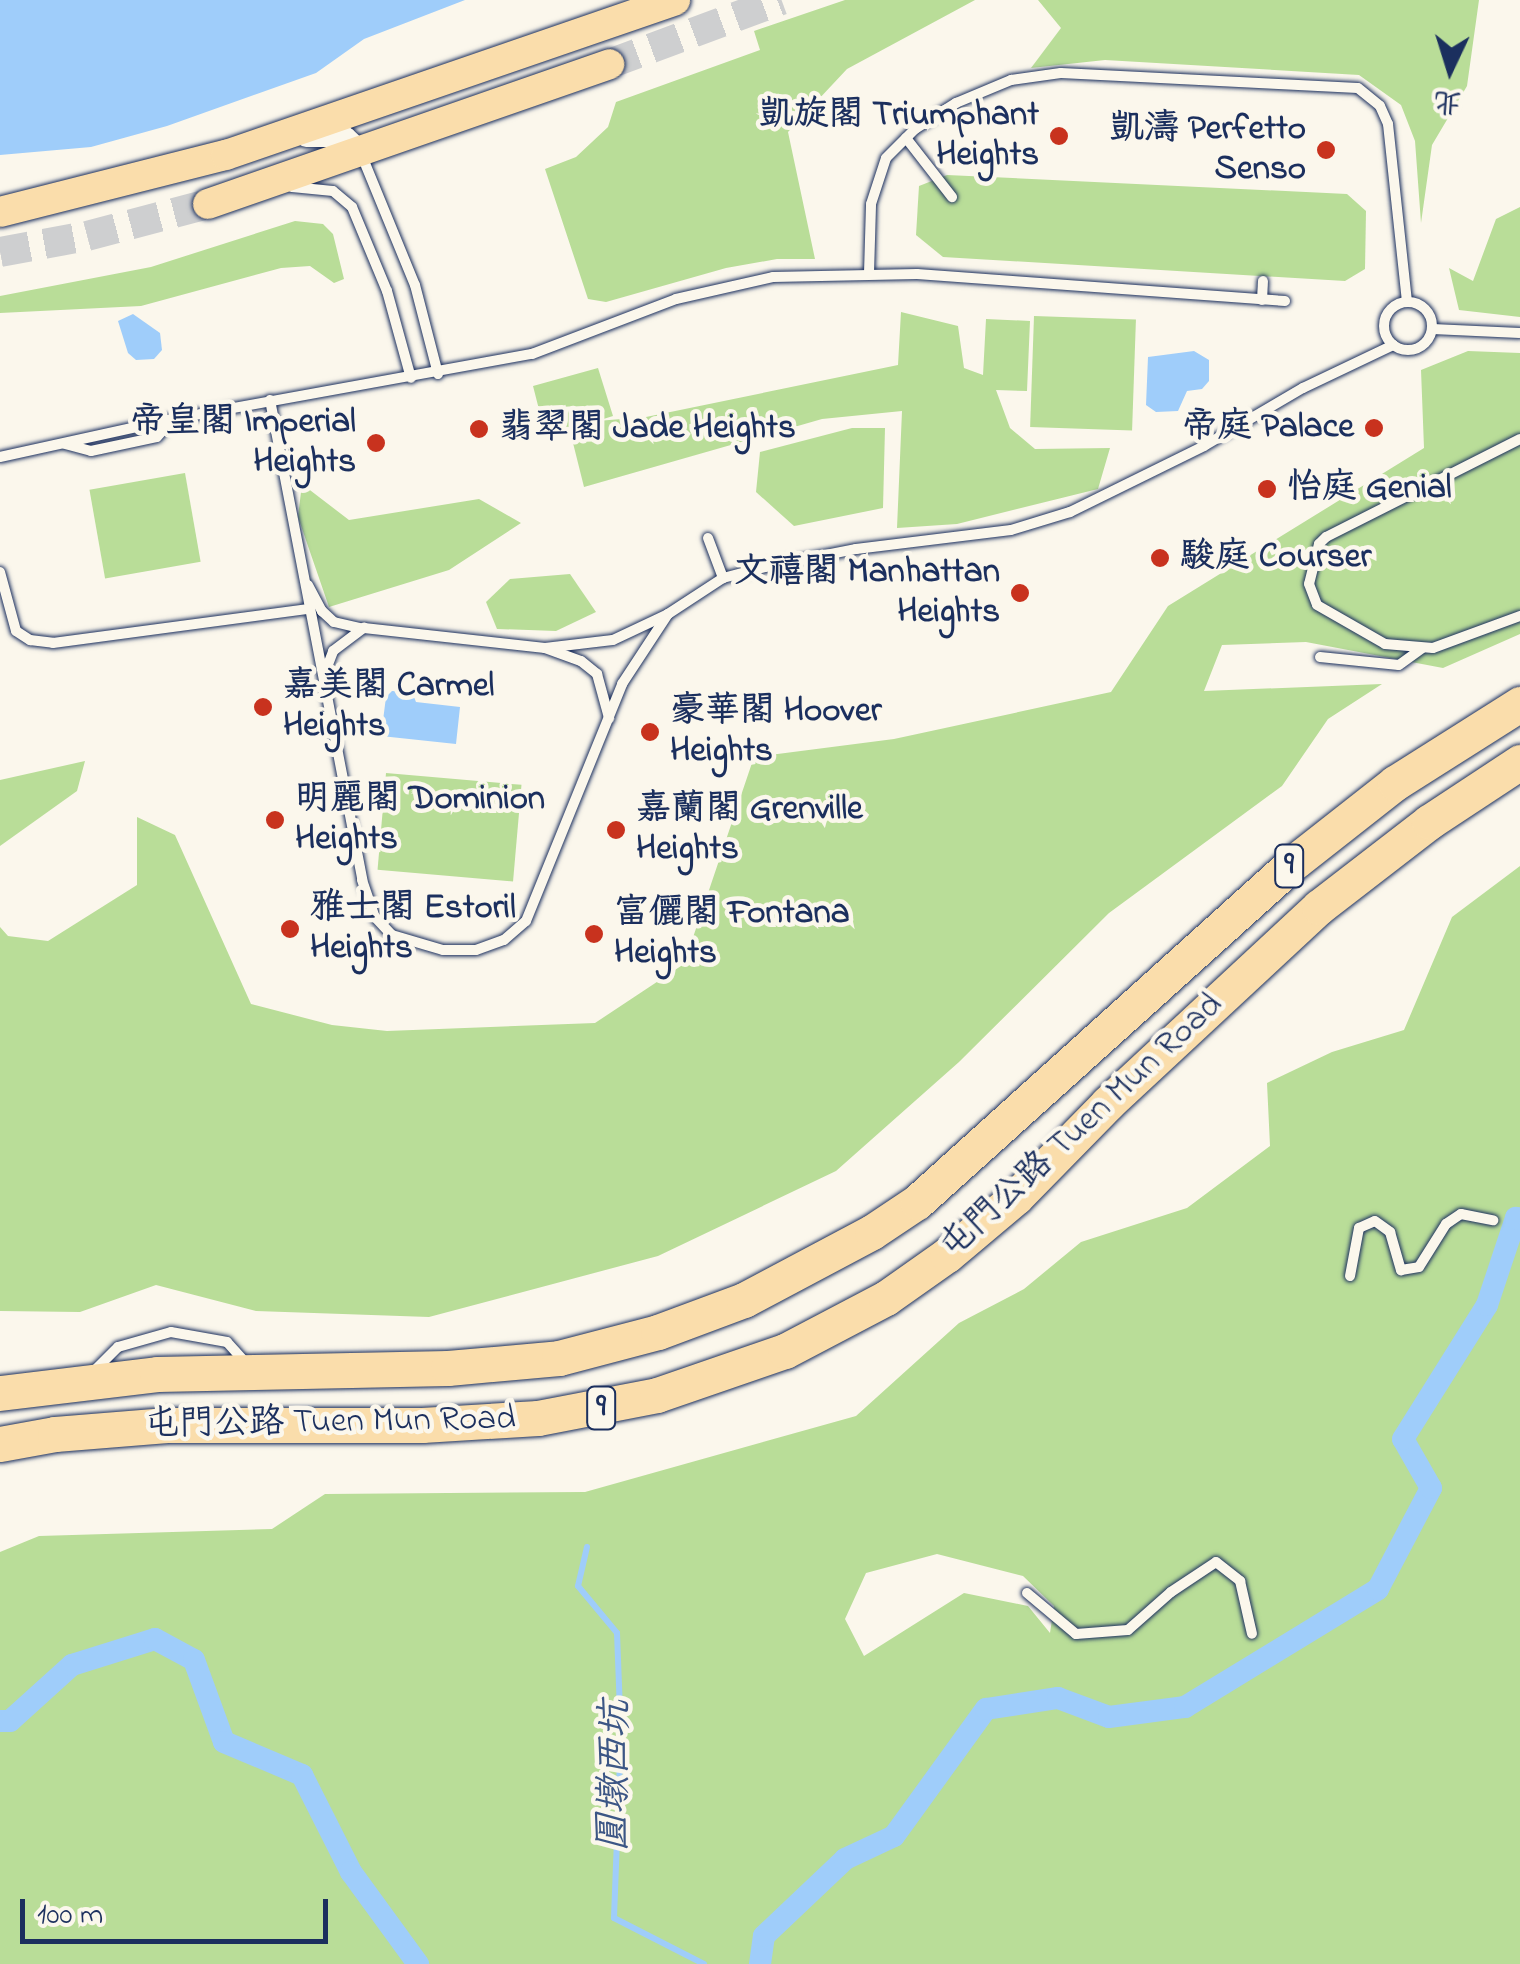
<!DOCTYPE html>
<meta charset="utf-8">
<style>
body{margin:0}
#map{position:relative;width:1520px;height:1964px;overflow:hidden;background:#fbf7ec;font-family:"Indie Flower","LXGW WenKai TC",sans-serif}
div>[style]{position:absolute}
[style*='--x']{left:calc(var(--x)*1px);top:calc(var(--y)*1px);width:calc(var(--w)*1px);rotate:calc(var(--a)*1deg)}
.green>*{inset:0;background:#b9dd98;transform-origin:0 0}
.water>*{inset:0;background:#9fcdfa}
.stream>*{height:6px;margin:-3px;padding:0 3px;transform-origin:3px;border-radius:3px;background:#9fcdfa}
.canal>*{height:22px;margin:-11px;padding:0 11px;transform-origin:11px;border-radius:11px;background:#9fcdfa}
.primary-tunnel>*{height:30px;margin-top:-15px;transform-origin:0;background:repeating-linear-gradient(90deg,#cecfd0 0 30px,transparent 0 45px)}
.roads{filter:drop-shadow(0 0 2px #1b2f5e) drop-shadow(0 0 2px #1b2f5e)}
.lane>*{height:10px;margin:-5px;padding:0 5px;transform-origin:5px;border-radius:5px;background:#fbf7ec}
.lane>.ring{margin:-5px;padding:0;box-sizing:content-box;background:none;border:10px solid #fbf7ec;border-radius:50%}
.street>*{height:20px;margin:-10px;padding:0 10px;transform-origin:10px;border-radius:10px;background:#fbf7ec}
.primary>*{height:30px;margin:-15px;padding:0 15px;transform-origin:15px;border-radius:15px;background:#faddab}
.highway>*{height:35px;margin:-17.5px;padding:0 17.5px;transform-origin:17.5px;border-radius:17.5px;background:#faddab}
.dots>*{width:28px;height:28px;translate:-50% -50%;box-sizing:border-box;border:5px solid #fbf7ec;border-radius:50%}
span{translate:-50% -50%;white-space:nowrap;text-align:center;line-height:1.15;-webkit-text-stroke:9px #fbf7ec;paint-order:stroke}
.shield-label span{padding:2px 8px;background:#fbf7ec;border:2px solid;border-radius:8px;-webkit-text-stroke-width:0}
.shield-label{font-size:32px;color:#1b2f5e;font-weight:700}
.poi-label{font-size:35px;color:#1b2f5e;font-weight:700}
.right{translate:-100% -50%;text-align:right}
.left{translate:0 -50%;text-align:left}
.street-label{font-size:35px;color:#1b2f5e}
.water-label{font-size:38px;color:#3c5685;font-style:italic}
.north{position:absolute;left:1400px;top:20px;width:100px;height:100px;-webkit-text-stroke:8px #fbf7ec;paint-order:stroke;rotate:184deg;font-size:28px;font-weight:700;line-height:40px;text-align:center;color:#1b2f5e}
.north::after{content:'';display:block;margin:auto;width:35px;height:45px;background:#1b2f5e;clip-path:polygon(50% 0,100% 100%,50% 72%,0 100%)}
.scale{position:absolute;left:20px;top:1899px;width:308px;height:45px;box-sizing:border-box;border:5px solid #1b2f5e;border-top:0;padding-left:12px;font-size:30px;line-height:35px;white-space:nowrap;color:#1b2f5e;-webkit-text-stroke:8px #fbf7ec;paint-order:stroke}
</style>
<div id="map">
<div class="green">
<i style="clip-path:polygon(845px 0,975px 0,847px 69px,788px 132px,815px 259px,777px 259px,726px 268px,606px 302px,588px 299px,545px 169px,576px 157px,608px 127px,616px 102px,760px 50px,754px 31px)"></i>
<i style="clip-path:polygon(1038px 0,1479px 0,1467px 86px,1432px 145px,1421px 223px,1415px 141px,1401px 105px,1359px 75px,1105px 60px,1031px 68px,1061px 28px)"></i>
<i style="clip-path:polygon(947px 175px,1347px 194px,1366px 211px,1365px 269px,1345px 281px,943px 257px,916px 235px,919px 186px)"></i>
<i style="clip-path:polygon(1520px 207px,1520px 317px,1459px 310px,1449px 268px,1473px 281px,1496px 219px)"></i>
<i style="clip-path:polygon(295px 221px,323px 224px,333px 234px,344px 279px,334px 283px,310px 266px,281px 268px,141px 306px,0 313px,0 296px,151px 267px)"></i>
<i style="clip-path:polygon(901px 312px,958px 326px,964px 368px,983px 375px,986px 319px,1030px 321px,1027px 391px,996px 390px,1010px 428px,1035px 449px,1110px 448px,1098px 489px,957px 524px,897px 528px,902px 411px,822px 419px,584px 487px,573px 443px,585px 423px,545px 433px,533px 386px,598px 368px,613px 416px,597px 421px,646px 417px,898px 365px)"></i>
<i style="left:1034px;top:316px;width:102px;height:111px;rotate:2deg"></i>
<i style="clip-path:polygon(1468px 351px,1520px 353px,1520px 634px,1443px 668px,1306px 642px,1222px 645px,1204px 691px,1382px 684px,1328px 719px,1282px 786px,1109px 913px,959px 1062px,836px 1171px,658px 1256px,429px 1317px,256px 1311px,156px 1285px,80px 1312px,0 1311px,0 927px,8px 936px,48px 941px,137px 885px,137px 817px,175px 835px,251px 1004px,332px 1025px,387px 1031px,595px 1023px,684px 964px,754px 757px,894px 739px,1111px 692px,1168px 606px,1424px 448px,1421px 370px)"></i>
<i style="clip-path:polygon(852px 428px,885px 428px,883px 508px,794px 526px,756px 492px,760px 452px)"></i>
<i style="left:185px;top:473px;width:90px;height:97px;rotate:80deg"></i>
<i style="clip-path:polygon(302px 484px,349px 520px,479px 499px,521px 523px,449px 570px,329px 607px,298px 517px)"></i>
<i style="clip-path:polygon(570px 574px,596px 612px,556px 631px,497px 629px,486px 602px,510px 579px)"></i>
<i style="clip-path:polygon(85px 761px,77px 791px,0 846px,0 780px)"></i>
<i style="left:386px;top:773px;width:136px;height:97px;rotate:5deg"></i>
<i style="clip-path:polygon(evenodd,1520px 866px,1520px 1964px,0 1964px,0 1552px,39px 1536px,272px 1529px,325px 1494px,585px 1492px,856px 1416px,959px 1323px,1024px 1289px,1081px 1242px,1187px 1208px,1270px 1146px,1267px 1083px,1332px 1052px,1404px 1030px,1452px 917px,1520px 866px,937px 1554px,1023px 1576px,1054px 1606px,1050px 1633px,1028px 1606px,964px 1593px,864px 1656px,845px 1619px,866px 1573px,937px 1554px)"></i>
</div>
<div class="water">
<i style="clip-path:polygon(0 0,465px 0,364px 39px,316px 73px,167px 126px,91px 147px,0 155px)"></i>
<i style="clip-path:polygon(133px 314px,160px 333px,162px 350px,154px 359px,136px 360px,128px 353px,118px 321px)"></i>
<i style="clip-path:polygon(1194px 351px,1209px 360px,1209px 381px,1202px 389px,1187px 391px,1178px 411px,1156px 412px,1146px 405px,1148px 357px)"></i>
<i style="clip-path:polygon(392px 691px,412px 692px,416px 702px,460px 707px,456px 744px,381px 736px,386px 697px)"></i>
</div>
<div class="stream">
<i style="--x:587;--y:1547;--w:40;--a:103"></i>
<i style="--x:578;--y:1586;--w:61;--a:50.3"></i>
<i style="--x:617;--y:1633;--w:102;--a:87.8"></i>
<i style="--x:621;--y:1735;--w:183;--a:92.2"></i>
<i style="--x:614;--y:1918;--w:101;--a:27.1"></i>
</div>
<div class="canal">
<i style="--x:0;--y:1721;--w:10;--a:0"></i>
<i style="--x:10;--y:1721;--w:84;--a:-42.1"></i>
<i style="--x:72;--y:1665;--w:87;--a:-17.4"></i>
<i style="--x:155;--y:1639;--w:44;--a:28.3"></i>
<i style="--x:194;--y:1660;--w:87;--a:69.9"></i>
<i style="--x:224;--y:1742;--w:85;--a:22.9"></i>
<i style="--x:302;--y:1775;--w:109;--a:63.2"></i>
<i style="--x:351;--y:1872;--w:114;--a:53.9"></i>
<i style="--x:760;--y:1964;--w:28;--a:-82"></i>
<i style="--x:764;--y:1936;--w:112;--a:-43.5"></i>
<i style="--x:845;--y:1859;--w:54;--a:-25.1"></i>
<i style="--x:894;--y:1836;--w:157;--a:-54.1"></i>
<i style="--x:986;--y:1709;--w:73;--a:-8.7"></i>
<i style="--x:1058;--y:1698;--w:54;--a:20.4"></i>
<i style="--x:1109;--y:1717;--w:77;--a:-7.5"></i>
<i style="--x:1185;--y:1707;--w:226;--a:-31.4"></i>
<i style="--x:1378;--y:1589;--w:114;--a:-62.3"></i>
<i style="--x:1431;--y:1488;--w:56;--a:-119.7"></i>
<i style="--x:1403;--y:1439;--w:158;--a:-57.9"></i>
<i style="--x:1487;--y:1305;--w:92;--a:-71.6"></i>
<i style="--x:1516;--y:1218;--w:4;--a:14"></i>
</div>
<div class="primary-tunnel">
<i style="--x:609;--y:64;--w:184;--a:-20.4"></i>
<i style="--x:0;--y:252;--w:88;--a:-10.4"></i>
<i style="--x:87;--y:236;--w:125;--a:-14.8"></i>
</div>
<div class="roads">
<div class="lane">
<i style="--x:906;--y:138;--w:75;--a:52.1"></i>
<i style="--x:362;--y:156;--w:139;--a:67.7"></i>
<i style="--x:415;--y:285;--w:92;--a:75.5"></i>
<i style="--x:292;--y:187;--w:41;--a:5.6"></i>
<i style="--x:333;--y:191;--w:25;--a:40"></i>
<i style="--x:352;--y:207;--w:91;--a:67.4"></i>
<i style="--x:387;--y:291;--w:90;--a:74.6"></i>
<i style="--x:869;--y:273;--w:69;--a:-88.3"></i>
<i style="--x:871;--y:204;--w:48;--a:-71.9"></i>
<i style="--x:886;--y:158;--w:41;--a:-45"></i>
<i style="--x:915;--y:129;--w:49;--a:-32.4"></i>
<i style="--x:956;--y:103;--w:60;--a:-22.7"></i>
<i style="--x:1011;--y:80;--w:50;--a:-8"></i>
<i style="--x:1061;--y:73;--w:297;--a:2.9"></i>
<i style="--x:1358;--y:88;--w:28;--a:39"></i>
<i style="--x:1380;--y:106;--w:20;--a:66"></i>
<i style="--x:1388;--y:124;--w:179;--a:83.9"></i>
<i style="--x:1262;--y:300;--w:19;--a:-87"></i>
<i class="ring" style="left:1384px;top:302px;width:38px;height:38px"></i>
<i style="--x:1432;--y:329;--w:88;--a:2.6"></i>
<i style="--x:270;--y:400;--w:489;--a:79.1"></i>
<i style="--x:362;--y:880;--w:39;--a:71"></i>
<i style="--x:375;--y:917;--w:25;--a:47"></i>
<i style="--x:392;--y:935;--w:53;--a:16.4"></i>
<i style="--x:443;--y:950;--w:33;--a:0"></i>
<i style="--x:476;--y:950;--w:30;--a:-20"></i>
<i style="--x:504;--y:940;--w:29;--a:-41"></i>
<i style="--x:526;--y:921;--w:256;--a:-67.9"></i>
<i style="--x:622;--y:684;--w:84;--a:-56.7"></i>
<i style="--x:1520;--y:439;--w:217;--a:153.2"></i>
<i style="--x:1326;--y:537;--w:10;--a:135"></i>
<i style="--x:1319;--y:544;--w:41;--a:104"></i>
<i style="--x:1309;--y:584;--w:22;--a:69"></i>
<i style="--x:1317;--y:605;--w:78;--a:29.8"></i>
<i style="--x:1385;--y:644;--w:48;--a:4.8"></i>
<i style="--x:1433;--y:648;--w:93;--a:-20.2"></i>
<i style="--x:65;--y:444;--w:27;--a:15"></i>
<i style="--x:91;--y:451;--w:67;--a:-12"></i>
<i style="--x:157;--y:437;--w:23;--a:-49"></i>
<i style="--x:0;--y:457;--w:177;--a:-12.4"></i>
<i style="--x:173;--y:419;--w:365;--a:-10.3"></i>
<i style="--x:532;--y:354;--w:154;--a:-20.9"></i>
<i style="--x:676;--y:299;--w:99;--a:-12.8"></i>
<i style="--x:773;--y:277;--w:144;--a:-1.2"></i>
<i style="--x:917;--y:274;--w:369;--a:4.2"></i>
<i style="--x:708;--y:538;--w:43;--a:69.4"></i>
<i style="--x:0;--y:572;--w:61;--a:74.8"></i>
<i style="--x:16;--y:631;--w:17;--a:33"></i>
<i style="--x:30;--y:640;--w:23;--a:7"></i>
<i style="--x:53;--y:643;--w:256;--a:-7.6"></i>
<i style="--x:308;--y:585;--w:30;--a:62"></i>
<i style="--x:322;--y:611;--w:16;--a:43"></i>
<i style="--x:334;--y:622;--w:27;--a:13"></i>
<i style="--x:545;--y:648;--w:68;--a:-6.7"></i>
<i style="--x:613;--y:640;--w:61;--a:-25.3"></i>
<i style="--x:668;--y:614;--w:66;--a:-33.2"></i>
<i style="--x:723;--y:578;--w:43;--a:-14.7"></i>
<i style="--x:765;--y:567;--w:93;--a:-11.2"></i>
<i style="--x:856;--y:549;--w:156;--a:-7"></i>
<i style="--x:1011;--y:530;--w:62;--a:-17"></i>
<i style="--x:1070;--y:512;--w:149;--a:-26.2"></i>
<i style="--x:1204;--y:446;--w:115;--a:-30.4"></i>
<i style="--x:1303;--y:388;--w:100;--a:-25.5"></i>
<i style="--x:1320;--y:657;--w:79;--a:5.8"></i>
<i style="--x:1399;--y:665;--w:29;--a:-36"></i>
<i style="--x:324;--y:675;--w:26;--a:-69"></i>
<i style="--x:333;--y:651;--w:39;--a:-37"></i>
<i style="--x:364;--y:628;--w:182;--a:6.3"></i>
<i style="--x:545;--y:648;--w:38;--a:20"></i>
<i style="--x:581;--y:661;--w:21;--a:39"></i>
<i style="--x:597;--y:674;--w:46;--a:74.7"></i>
<i style="--x:1350;--y:1276;--w:49;--a:-79.4"></i>
<i style="--x:1359;--y:1228;--w:17;--a:-24"></i>
<i style="--x:1375;--y:1221;--w:19;--a:36"></i>
<i style="--x:1390;--y:1232;--w:40;--a:74"></i>
<i style="--x:1401;--y:1270;--w:18;--a:-9"></i>
<i style="--x:1419;--y:1267;--w:51;--a:-57.9"></i>
<i style="--x:1446;--y:1224;--w:18;--a:-34"></i>
<i style="--x:1461;--y:1214;--w:33;--a:11"></i>
<i style="--x:94;--y:1371;--w:34;--a:-45"></i>
<i style="--x:118;--y:1347;--w:55;--a:-15.8"></i>
<i style="--x:171;--y:1332;--w:57;--a:10.1"></i>
<i style="--x:227;--y:1342;--w:27;--a:48"></i>
<i style="--x:1027;--y:1593;--w:64;--a:39.9"></i>
<i style="--x:1076;--y:1634;--w:52;--a:-4.4"></i>
<i style="--x:1128;--y:1630;--w:57;--a:-41.5"></i>
<i style="--x:1171;--y:1592;--w:54;--a:-33.7"></i>
<i style="--x:1216;--y:1562;--w:31;--a:38"></i>
<i style="--x:1240;--y:1581;--w:54;--a:77.2"></i>
</div>
<div class="street">
<i style="--x:306;--y:137;--w:40;--a:0"></i>
<i style="--x:346;--y:137;--w:19;--a:43"></i>
</div>
<div class="primary">
<i style="--x:208;--y:204;--w:425;--a:-19.2"></i>
<i style="--x:0;--y:212;--w:233;--a:-14.2"></i>
<i style="--x:226;--y:155;--w:475;--a:-19"></i>
</div>
<div class="highway">
<i style="--x:0;--y:1393;--w:158;--a:-6.9"></i>
<i style="--x:157;--y:1374;--w:291;--a:-1.2"></i>
<i style="--x:448;--y:1368;--w:111;--a:-5.1"></i>
<i style="--x:559;--y:1358;--w:102;--a:-14.7"></i>
<i style="--x:658;--y:1332;--w:92;--a:-20.4"></i>
<i style="--x:744;--y:1300;--w:145;--a:-28"></i>
<i style="--x:872;--y:1232;--w:54;--a:-33.7"></i>
<i style="--x:917;--y:1202;--w:505;--a:-42.03"></i>
<i style="--x:1292;--y:864;--w:131;--a:-38.2"></i>
<i style="--x:1395;--y:783;--w:148;--a:-32.3"></i>
<i style="--x:0;--y:1444;--w:56;--a:-10.3"></i>
<i style="--x:55;--y:1434;--w:112;--a:-4.6"></i>
<i style="--x:167;--y:1425;--w:255;--a:0"></i>
<i style="--x:422;--y:1425;--w:116;--a:-3.5"></i>
<i style="--x:538;--y:1418;--w:121;--a:-10.9"></i>
<i style="--x:657;--y:1395;--w:135;--a:-19"></i>
<i style="--x:785;--y:1351;--w:114;--a:-27.7"></i>
<i style="--x:886;--y:1298;--w:75;--a:-35.2"></i>
<i style="--x:947;--y:1255;--w:90;--a:-40"></i>
<i style="--x:1016;--y:1197;--w:132;--a:-45.6"></i>
<i style="--x:1108;--y:1103;--w:288;--a:-42.9"></i>
<i style="--x:1319;--y:907;--w:139;--a:-37.7"></i>
<i style="--x:1429;--y:822;--w:109;--a:-33.4"></i>
</div>
</div>
<div class="dots">
<i style="left:1059px;top:136px;background:#c8321e"></i>
<i style="left:1326px;top:150px;background:#c8321e"></i>
<i style="left:1374px;top:428px;background:#c8321e"></i>
<i style="left:479px;top:429px;background:#c8321e"></i>
<i style="left:376px;top:443px;background:#c8321e"></i>
<i style="left:1267px;top:489px;background:#c8321e"></i>
<i style="left:1160px;top:558px;background:#c8321e"></i>
<i style="left:1020px;top:593px;background:#c8321e"></i>
<i style="left:263px;top:707px;background:#c8321e"></i>
<i style="left:650px;top:732px;background:#c8321e"></i>
<i style="left:275px;top:820px;background:#c8321e"></i>
<i style="left:616px;top:830px;background:#c8321e"></i>
<i style="left:290px;top:929px;background:#c8321e"></i>
<i style="left:594px;top:934px;background:#c8321e"></i>
</div>
<div class="shield-label">
<span style="left:1289px;top:866px">9</span>
<span style="left:601px;top:1408px">9</span>
</div>
<div class="poi-label">
<span class="right" style="left:1039px;top:136px">凱旋閣 Triumphant<br>Heights</span>
<span class="right" style="left:1306px;top:150px">凱濤 Perfetto<br>Senso</span>
<span class="right" style="left:356px;top:443px">帝皇閣 Imperial<br>Heights</span>
<span class="right" style="left:1354px;top:428px">帝庭 Palace</span>
<span class="left" style="left:499px;top:429px">翡翠閣 Jade Heights</span>
<span class="left" style="left:1287px;top:489px">怡庭 Genial</span>
<span class="left" style="left:1180px;top:558px">駿庭 Courser</span>
<span class="right" style="left:1000px;top:593px">文禧閣 Manhattan<br>Heights</span>
<span class="left" style="left:283px;top:707px">嘉美閣 Carmel<br>Heights</span>
<span class="left" style="left:670px;top:732px">豪華閣 Hoover<br>Heights</span>
<span class="left" style="left:295px;top:820px">明麗閣 Dominion<br>Heights</span>
<span class="left" style="left:636px;top:830px">嘉蘭閣 Grenville<br>Heights</span>
<span class="left" style="left:310px;top:929px">雅士閣 Estoril<br>Heights</span>
<span class="left" style="left:614px;top:934px">富儷閣 Fontana<br>Heights</span>
</div>
<div class="street-label">
<span style="left:1082px;top:1127px;rotate:-43deg">屯門公路 Tuen Mun Road</span>
<span style="left:330px;top:1423px;rotate:-1deg">屯門公路 Tuen Mun Road</span>
</div>
<div class="water-label">
<span style="left:617px;top:1776px;rotate:-89deg">圓墩西坑</span>
</div>
<div class="north">北</div>
<div class="scale">100 m</div>
</div>
